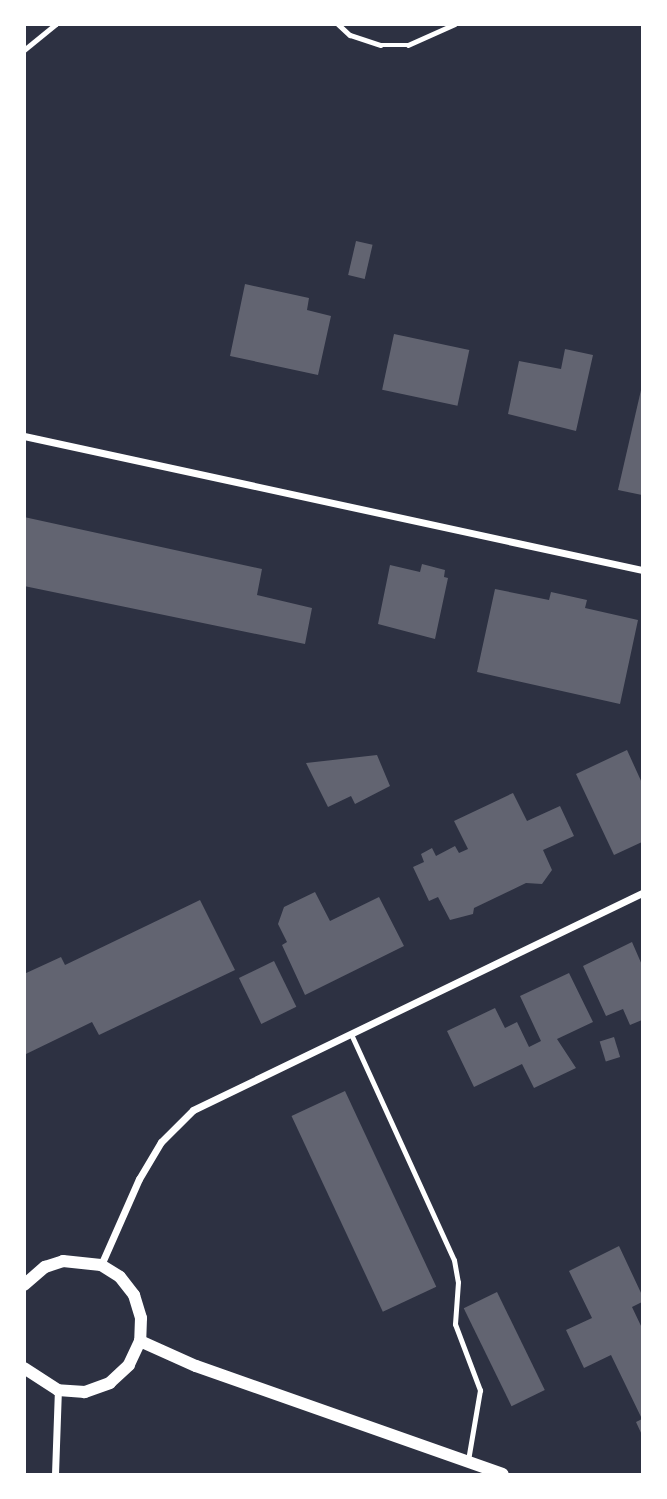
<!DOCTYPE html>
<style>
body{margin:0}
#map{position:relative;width:667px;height:1499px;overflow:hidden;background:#2d3142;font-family:"Noto Sans",sans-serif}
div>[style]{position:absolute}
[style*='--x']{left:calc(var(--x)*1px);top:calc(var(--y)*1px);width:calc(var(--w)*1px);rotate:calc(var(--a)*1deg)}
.building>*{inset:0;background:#626471;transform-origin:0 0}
.path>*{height:4.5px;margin:-2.25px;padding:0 2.25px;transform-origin:2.25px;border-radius:2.25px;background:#fff}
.service>*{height:5px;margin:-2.5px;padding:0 2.5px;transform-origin:2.5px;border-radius:2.5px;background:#fff}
.minor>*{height:7px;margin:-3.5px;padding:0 3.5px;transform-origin:3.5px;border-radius:3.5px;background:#fff}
.tertiary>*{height:12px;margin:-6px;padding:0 6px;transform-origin:6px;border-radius:6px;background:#fff}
span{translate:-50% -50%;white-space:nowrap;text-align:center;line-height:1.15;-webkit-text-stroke:5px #fff;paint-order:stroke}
.frame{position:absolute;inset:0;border:26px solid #fff;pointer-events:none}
</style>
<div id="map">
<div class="building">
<i style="left:356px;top:241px;width:17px;height:35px;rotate:13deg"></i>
<i style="clip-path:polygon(245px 284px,309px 298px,307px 310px,331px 316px,318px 375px,230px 356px)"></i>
<i style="left:394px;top:334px;width:77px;height:57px;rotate:12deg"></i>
<i style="clip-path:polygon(565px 349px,593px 355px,576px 431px,508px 414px,519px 361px,561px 369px)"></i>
<i style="clip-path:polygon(641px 390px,642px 390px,642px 495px,618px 490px)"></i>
<i style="clip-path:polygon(24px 517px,262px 569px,257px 595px,312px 608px,305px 644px,24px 586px)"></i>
<i style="clip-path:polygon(422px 564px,445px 570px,444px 577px,448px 578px,435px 639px,378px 624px,390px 565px,420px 572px)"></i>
<i style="clip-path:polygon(495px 589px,549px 600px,551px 592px,587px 600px,585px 608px,638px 620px,620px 704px,477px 672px)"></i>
<i style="clip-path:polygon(627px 750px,642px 783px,642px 842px,614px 855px,576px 774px)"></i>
<i style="clip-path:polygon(377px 755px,390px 786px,355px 804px,351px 796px,328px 807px,306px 763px)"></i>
<i style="clip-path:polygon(513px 793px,527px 821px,560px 806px,574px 836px,543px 850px,552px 870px,542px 884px,526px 883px,474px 908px,473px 914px,450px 920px,438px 897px,429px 901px,413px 867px,424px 862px,421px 854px,432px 848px,436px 856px,455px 846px,459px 853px,468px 849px,454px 821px)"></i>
<i style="clip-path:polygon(315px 892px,330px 921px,379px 897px,404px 946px,305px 995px,282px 945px,287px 942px,278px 924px,284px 907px)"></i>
<i style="clip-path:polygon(200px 900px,235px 970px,99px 1035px,92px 1022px,24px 1055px,24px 974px,61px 957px,65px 965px)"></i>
<i style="clip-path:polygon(632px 942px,642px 965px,642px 1020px,630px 1025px,623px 1009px,606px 1016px,583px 966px)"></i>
<i style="left:274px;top:961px;width:51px;height:39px;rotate:64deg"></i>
<i style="clip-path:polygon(569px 973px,593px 1022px,557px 1039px,576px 1068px,534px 1088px,522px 1064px,474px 1087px,447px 1031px,495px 1008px,505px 1028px,517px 1022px,529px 1047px,541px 1041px,520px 996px)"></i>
<i style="left:614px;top:1037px;width:21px;height:15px;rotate:73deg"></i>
<i style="left:345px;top:1091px;width:216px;height:59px;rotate:65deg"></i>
<i style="clip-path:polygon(619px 1246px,642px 1295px,642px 1302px,632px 1307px,642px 1328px,642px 1435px,636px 1422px,642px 1419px,611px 1355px,584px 1368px,566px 1330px,592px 1318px,569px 1271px)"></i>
<i style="left:497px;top:1292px;width:109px;height:37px;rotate:64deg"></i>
</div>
<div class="path">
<i style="--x:338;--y:24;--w:16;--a:43"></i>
<i style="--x:350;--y:35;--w:32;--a:18"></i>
<i style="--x:380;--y:45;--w:28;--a:0"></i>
<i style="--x:408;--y:45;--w:51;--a:-24.1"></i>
<i style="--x:24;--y:50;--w:41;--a:-39.1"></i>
</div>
<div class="service">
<i style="--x:351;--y:1034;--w:248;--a:65.5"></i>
<i style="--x:454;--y:1260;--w:22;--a:80"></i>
<i style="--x:458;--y:1282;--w:42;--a:94.1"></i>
<i style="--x:455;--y:1324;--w:71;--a:69.3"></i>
<i style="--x:480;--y:1390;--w:71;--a:99.7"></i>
</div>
<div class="minor">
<i style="--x:24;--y:436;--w:632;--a:12.23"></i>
<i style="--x:101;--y:1265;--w:94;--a:-66.2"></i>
<i style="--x:139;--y:1179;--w:43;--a:-59.3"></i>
<i style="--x:161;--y:1142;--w:45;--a:-45"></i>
<i style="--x:193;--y:1110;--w:499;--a:-25.8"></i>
<i style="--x:55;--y:1474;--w:84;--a:-88"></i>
</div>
<div class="tertiary">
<i style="--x:24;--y:1285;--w:28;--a:-41"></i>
<i style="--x:45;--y:1267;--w:19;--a:-18"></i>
<i style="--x:63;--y:1261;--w:38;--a:6"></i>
<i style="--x:101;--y:1265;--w:22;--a:32"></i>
<i style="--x:120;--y:1277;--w:23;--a:52"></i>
<i style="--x:134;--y:1295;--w:24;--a:73"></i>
<i style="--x:141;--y:1318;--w:23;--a:92"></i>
<i style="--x:140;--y:1341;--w:26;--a:115"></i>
<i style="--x:129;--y:1365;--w:26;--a:137"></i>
<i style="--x:110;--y:1383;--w:27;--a:160"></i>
<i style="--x:85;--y:1392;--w:27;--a:-176"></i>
<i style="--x:58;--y:1390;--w:40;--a:-147.1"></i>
<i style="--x:140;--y:1341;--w:61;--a:24.1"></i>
<i style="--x:196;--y:1366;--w:325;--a:19.4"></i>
</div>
<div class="frame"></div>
</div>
